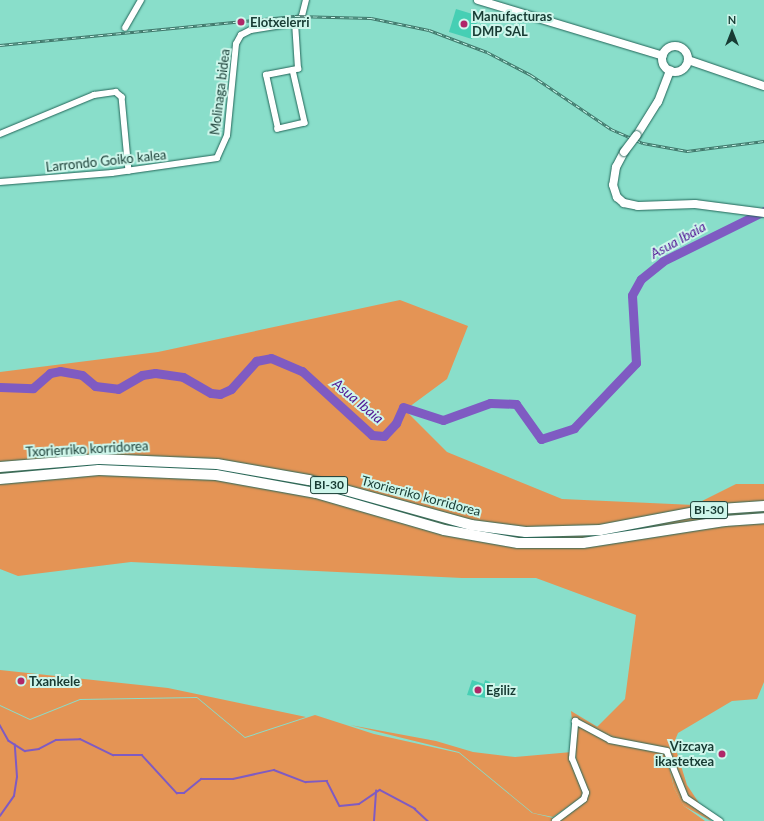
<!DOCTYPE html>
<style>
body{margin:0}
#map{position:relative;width:764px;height:821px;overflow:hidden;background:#89deca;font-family:Lato,sans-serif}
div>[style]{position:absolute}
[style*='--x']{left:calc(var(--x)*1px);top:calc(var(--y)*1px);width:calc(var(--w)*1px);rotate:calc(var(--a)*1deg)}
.green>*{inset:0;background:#e49455}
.stream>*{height:1.5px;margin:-0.75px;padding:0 0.75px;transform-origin:0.75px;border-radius:0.75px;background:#7f5bc2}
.river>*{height:9px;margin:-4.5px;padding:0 4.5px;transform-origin:4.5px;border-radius:4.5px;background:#7f5bc2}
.building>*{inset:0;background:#46cfb4;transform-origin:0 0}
.roads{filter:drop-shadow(0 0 1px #226558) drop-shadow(0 0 1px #226558)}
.street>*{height:5.5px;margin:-2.75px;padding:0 2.75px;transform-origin:2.75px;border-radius:2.75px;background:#fff}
.secondary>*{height:8px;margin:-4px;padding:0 4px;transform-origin:4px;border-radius:4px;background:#fff}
.secondary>.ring{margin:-4px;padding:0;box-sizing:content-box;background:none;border:8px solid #fff;border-radius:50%}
.highway>*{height:10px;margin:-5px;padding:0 5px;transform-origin:5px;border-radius:5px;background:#fff}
.rail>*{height:3px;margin-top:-1.5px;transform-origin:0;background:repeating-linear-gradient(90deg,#cef6eb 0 4.5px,#40766a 0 9px);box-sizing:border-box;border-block:1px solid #40766a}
.bridges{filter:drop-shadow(0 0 1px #226558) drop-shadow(0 0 1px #226558)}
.secondary-bridge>*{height:8px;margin:-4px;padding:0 4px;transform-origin:4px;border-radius:4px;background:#fff}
.dots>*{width:11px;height:11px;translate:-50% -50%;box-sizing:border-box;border:2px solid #cef6eb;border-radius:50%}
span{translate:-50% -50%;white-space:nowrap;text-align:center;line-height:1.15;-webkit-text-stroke:4px #cef6eb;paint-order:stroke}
.shield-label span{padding:1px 3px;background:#cef6eb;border:1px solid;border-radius:3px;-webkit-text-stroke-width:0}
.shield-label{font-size:12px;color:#173b33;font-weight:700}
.poi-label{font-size:13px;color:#173b33;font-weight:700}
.left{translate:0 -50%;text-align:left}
.right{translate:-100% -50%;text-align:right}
.street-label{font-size:13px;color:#173b33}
.water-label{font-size:14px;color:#511695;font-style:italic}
.north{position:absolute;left:712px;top:12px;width:40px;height:40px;-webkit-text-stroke:3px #cef6eb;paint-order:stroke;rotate:0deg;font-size:11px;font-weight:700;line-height:16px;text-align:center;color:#173b33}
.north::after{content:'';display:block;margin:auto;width:14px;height:18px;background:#173b33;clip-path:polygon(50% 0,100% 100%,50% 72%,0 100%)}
</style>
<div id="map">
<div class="green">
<i style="clip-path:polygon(400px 300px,468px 326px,447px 379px,405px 410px,447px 452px,562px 499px,694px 505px,736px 484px,764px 484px,764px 682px,757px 699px,732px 701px,678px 733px,674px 743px,687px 785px,711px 821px,684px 806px,674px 788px,667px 753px,616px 738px,597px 727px,625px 699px,636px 615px,536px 578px,462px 578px,131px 562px,18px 576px,0 569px,0 372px,158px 352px)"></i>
<i style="clip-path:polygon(0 670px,168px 688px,306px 717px,245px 737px,197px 697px,80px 699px,30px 719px,0 705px)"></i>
<i style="clip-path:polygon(197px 698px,245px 738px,315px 715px,374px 734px,459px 753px,532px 813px,553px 818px,586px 795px,577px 770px,571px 711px,616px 738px,666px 753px,674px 788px,684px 806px,705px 821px,0 821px,0 706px,30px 720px,80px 700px)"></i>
<i style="clip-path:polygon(350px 725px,436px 741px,473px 752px,515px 757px,572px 752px,585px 795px,553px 817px,533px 813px,459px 752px)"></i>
</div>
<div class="stream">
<i style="--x:0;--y:725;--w:18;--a:61"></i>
<i style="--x:9;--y:741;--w:19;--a:32"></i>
<i style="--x:25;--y:751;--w:14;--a:-8"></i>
<i style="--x:39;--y:749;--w:19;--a:-28"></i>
<i style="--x:56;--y:740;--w:24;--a:-2"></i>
<i style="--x:80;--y:739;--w:37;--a:26"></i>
<i style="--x:113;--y:755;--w:29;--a:0"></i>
<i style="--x:142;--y:755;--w:52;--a:47.4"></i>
<i style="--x:177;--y:793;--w:7;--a:0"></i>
<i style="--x:184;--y:793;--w:22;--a:-39"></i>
<i style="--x:201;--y:779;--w:32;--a:0"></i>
<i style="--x:233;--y:779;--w:42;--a:-12.4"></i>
<i style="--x:274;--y:770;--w:34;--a:21"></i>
<i style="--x:306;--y:782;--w:21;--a:-3"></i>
<i style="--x:327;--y:781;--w:28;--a:63"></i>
<i style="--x:340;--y:806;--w:19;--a:-6"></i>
<i style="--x:359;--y:804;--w:25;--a:-34"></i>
<i style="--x:380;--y:790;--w:40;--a:28"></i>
<i style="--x:415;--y:809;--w:18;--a:43"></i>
<i style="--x:0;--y:816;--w:24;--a:-55"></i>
<i style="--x:14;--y:796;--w:19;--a:-81"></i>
<i style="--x:17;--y:777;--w:32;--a:-94"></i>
<i style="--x:374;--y:821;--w:30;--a:-86"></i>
</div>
<div class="river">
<i style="--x:0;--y:387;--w:33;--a:2"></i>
<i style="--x:33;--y:388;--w:23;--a:-41"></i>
<i style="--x:50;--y:373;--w:10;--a:-11"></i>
<i style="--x:60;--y:371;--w:22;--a:10"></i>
<i style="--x:82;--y:375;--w:17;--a:40"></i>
<i style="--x:95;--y:386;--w:23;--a:7"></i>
<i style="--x:118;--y:389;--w:28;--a:-30"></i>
<i style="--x:142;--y:375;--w:13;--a:-9"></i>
<i style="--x:155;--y:373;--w:28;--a:8"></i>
<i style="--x:183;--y:377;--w:32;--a:30"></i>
<i style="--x:211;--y:393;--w:9;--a:6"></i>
<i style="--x:220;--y:394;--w:12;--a:-24"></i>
<i style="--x:231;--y:389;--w:38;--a:-48"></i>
<i style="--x:256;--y:361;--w:15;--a:-11"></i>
<i style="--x:271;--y:358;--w:34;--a:23"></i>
<i style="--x:302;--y:371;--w:95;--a:42.4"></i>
<i style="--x:372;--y:435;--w:12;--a:5"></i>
<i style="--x:384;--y:436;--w:18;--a:-47"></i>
<i style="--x:396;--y:423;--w:17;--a:-66"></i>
<i style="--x:403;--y:407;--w:42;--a:18"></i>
<i style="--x:443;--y:420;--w:50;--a:-19.9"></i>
<i style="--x:490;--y:403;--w:26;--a:2"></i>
<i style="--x:516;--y:404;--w:43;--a:54.5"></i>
<i style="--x:541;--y:439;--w:35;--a:-18"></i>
<i style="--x:574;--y:428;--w:90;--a:-46.4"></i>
<i style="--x:636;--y:363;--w:68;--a:-93.4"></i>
<i style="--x:632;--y:295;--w:18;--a:-61"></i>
<i style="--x:641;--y:279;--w:28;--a:-39"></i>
<i style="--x:663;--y:261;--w:113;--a:-26.3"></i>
</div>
<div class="building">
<i style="left:456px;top:9px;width:24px;height:24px;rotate:17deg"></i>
<i style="left:17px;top:677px;width:9px;height:7px;rotate:13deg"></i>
<i style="clip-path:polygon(472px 680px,484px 684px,485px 680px,490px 682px,485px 698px,467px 695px)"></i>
</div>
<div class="roads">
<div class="street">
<i style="--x:125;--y:28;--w:32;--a:-60"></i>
<i style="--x:293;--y:70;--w:54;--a:77.2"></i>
<i style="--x:305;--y:123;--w:28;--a:167"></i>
<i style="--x:278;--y:129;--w:55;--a:-102.5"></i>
<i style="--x:266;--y:75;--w:33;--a:-11"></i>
<i style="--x:298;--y:69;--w:46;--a:-93.7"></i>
<i style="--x:0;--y:134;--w:102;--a:-22.5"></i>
<i style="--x:94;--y:95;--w:22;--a:-8"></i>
<i style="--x:116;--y:92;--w:8;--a:40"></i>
<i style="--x:122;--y:97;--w:74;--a:84.6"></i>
<i style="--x:0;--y:182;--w:112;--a:-4.6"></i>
<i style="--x:112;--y:173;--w:106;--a:-8.1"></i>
<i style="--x:217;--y:158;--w:24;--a:-66"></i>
<i style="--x:227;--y:136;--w:92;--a:-84.4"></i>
<i style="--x:236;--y:44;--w:10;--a:-61"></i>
<i style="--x:241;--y:35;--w:11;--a:-27"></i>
<i style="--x:251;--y:30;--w:45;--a:-9"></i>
<i style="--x:295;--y:23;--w:10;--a:-45"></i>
<i style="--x:302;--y:16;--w:16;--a:-76"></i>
<i style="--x:555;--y:821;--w:36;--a:-37"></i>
<i style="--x:584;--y:799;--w:6;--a:-72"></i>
<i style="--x:586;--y:793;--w:37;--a:-112"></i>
<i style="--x:572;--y:759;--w:38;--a:-85"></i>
<i style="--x:575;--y:721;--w:40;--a:28"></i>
<i style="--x:610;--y:740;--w:58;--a:10.9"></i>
<i style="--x:667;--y:751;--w:51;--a:68"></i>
<i style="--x:686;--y:798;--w:41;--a:34.1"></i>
</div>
<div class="secondary">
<i style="--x:478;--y:0;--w:193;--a:16.8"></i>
<i class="ring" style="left:662px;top:46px;width:18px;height:18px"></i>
<i style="--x:688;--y:60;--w:80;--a:18.9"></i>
<i style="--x:637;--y:135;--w:39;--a:-58"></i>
<i style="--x:658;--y:102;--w:34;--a:-69"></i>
<i style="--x:624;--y:152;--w:17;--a:118"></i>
<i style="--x:616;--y:167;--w:18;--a:99"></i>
<i style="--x:613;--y:185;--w:13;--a:72"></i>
<i style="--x:617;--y:197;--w:9;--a:41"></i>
<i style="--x:624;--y:203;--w:14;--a:12"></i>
<i style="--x:638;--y:206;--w:57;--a:-2"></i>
<i style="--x:695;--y:204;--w:70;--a:7.4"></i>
</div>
<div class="highway">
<i style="--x:0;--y:467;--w:99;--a:-4.6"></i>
<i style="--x:99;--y:459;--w:118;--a:2.4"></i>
<i style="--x:217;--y:464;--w:93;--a:9.9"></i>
<i style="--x:309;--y:480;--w:168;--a:15.5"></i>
<i style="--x:471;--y:525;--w:55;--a:7.3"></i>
<i style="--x:526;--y:532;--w:74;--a:-1.5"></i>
<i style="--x:600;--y:530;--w:108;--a:-10.7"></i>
<i style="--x:706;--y:510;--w:58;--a:-3.9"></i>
<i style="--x:0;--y:479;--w:99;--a:-5.2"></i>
<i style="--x:99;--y:470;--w:117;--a:2.4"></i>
<i style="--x:216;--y:475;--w:102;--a:10.2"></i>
<i style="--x:316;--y:493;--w:133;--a:16.1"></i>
<i style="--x:444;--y:530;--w:75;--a:10"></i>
<i style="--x:518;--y:543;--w:65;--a:0"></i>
<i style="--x:583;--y:543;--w:144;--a:-8.8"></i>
<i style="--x:725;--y:521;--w:39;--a:-4"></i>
</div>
</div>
<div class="rail">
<i style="--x:0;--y:45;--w:296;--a:-5.6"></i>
<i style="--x:295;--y:16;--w:76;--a:1.5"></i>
<i style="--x:371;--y:18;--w:59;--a:11.7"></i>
<i style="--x:429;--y:30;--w:62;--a:20.8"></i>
<i style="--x:487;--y:52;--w:50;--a:27.6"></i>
<i style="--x:531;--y:75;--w:97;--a:34"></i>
<i style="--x:611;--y:129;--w:35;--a:24"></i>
<i style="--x:643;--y:143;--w:45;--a:10.3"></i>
<i style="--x:687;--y:151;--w:78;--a:-7.4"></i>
</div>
<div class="bridges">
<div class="secondary-bridge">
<i style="--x:624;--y:152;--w:21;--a:-53"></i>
</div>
</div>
<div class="dots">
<i style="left:241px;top:22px;background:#b02768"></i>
<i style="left:464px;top:24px;background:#b02768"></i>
<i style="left:21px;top:681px;background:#b02768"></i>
<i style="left:478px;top:690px;background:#b02768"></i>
<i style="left:722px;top:754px;background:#b02768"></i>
</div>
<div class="shield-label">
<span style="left:329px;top:485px">BI-30</span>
<span style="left:709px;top:510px">BI-30</span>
</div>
<div class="poi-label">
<span class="left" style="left:472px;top:24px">Manufacturas<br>DMP SAL</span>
<span class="left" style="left:250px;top:22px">Elotxelerri</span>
<span class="left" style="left:29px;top:681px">Txankele</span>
<span class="left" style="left:486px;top:690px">Egiliz</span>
<span class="right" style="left:714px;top:754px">Vizcaya<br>ikastetxea</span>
</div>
<div class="street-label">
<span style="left:220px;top:92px;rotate:-83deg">Molinaga bidea</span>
<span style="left:106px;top:161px;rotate:-6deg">Larrondo Goiko kalea</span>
<span style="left:87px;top:449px;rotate:-3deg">Txorierriko korridorea</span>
<span style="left:421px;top:496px;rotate:15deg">Txorierriko korridorea</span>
</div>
<div class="water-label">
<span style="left:678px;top:240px;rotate:-29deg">Asua Ibaia</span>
<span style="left:358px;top:401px;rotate:40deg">Asua Ibaia</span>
</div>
<div class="north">N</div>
</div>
